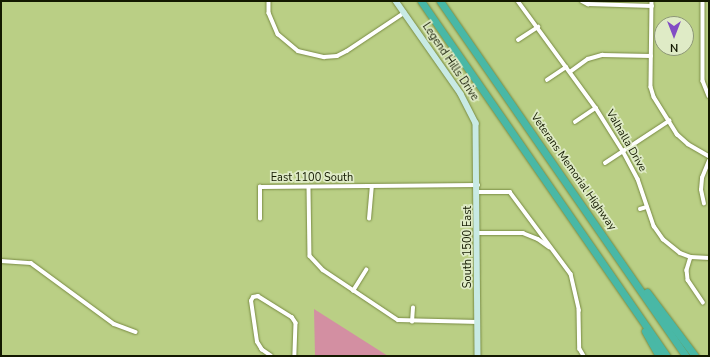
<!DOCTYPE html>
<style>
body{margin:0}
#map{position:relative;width:710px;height:357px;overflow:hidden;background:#bacf85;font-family:"Nunito Sans",sans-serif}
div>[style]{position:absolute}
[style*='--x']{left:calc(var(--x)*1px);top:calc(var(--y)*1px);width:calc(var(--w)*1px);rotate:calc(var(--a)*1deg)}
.green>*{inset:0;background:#d38fa2}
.roads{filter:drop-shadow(0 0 1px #798b43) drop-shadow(0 0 1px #798b43)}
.street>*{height:3.5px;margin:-1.75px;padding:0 1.75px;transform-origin:1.75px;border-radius:1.75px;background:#fff}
.secondary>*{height:5.5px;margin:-2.75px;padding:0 2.75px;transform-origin:2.75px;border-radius:2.75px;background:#c8eae4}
.highway>*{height:7px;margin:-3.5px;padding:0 3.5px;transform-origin:3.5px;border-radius:3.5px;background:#49b8a6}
span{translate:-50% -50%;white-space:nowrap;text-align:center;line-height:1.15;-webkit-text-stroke:3.5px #dfebc6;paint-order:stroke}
.street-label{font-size:11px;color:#131900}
.frame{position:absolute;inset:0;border:2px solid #131900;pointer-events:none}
.north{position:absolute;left:654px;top:16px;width:40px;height:40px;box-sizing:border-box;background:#dfebc6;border:1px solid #8d9777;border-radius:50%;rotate:180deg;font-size:11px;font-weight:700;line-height:16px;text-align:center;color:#131900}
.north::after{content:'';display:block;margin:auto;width:14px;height:18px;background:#824dc4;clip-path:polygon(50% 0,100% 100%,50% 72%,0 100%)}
</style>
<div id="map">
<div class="green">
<i style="clip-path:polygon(314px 309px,388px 356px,315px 356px)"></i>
</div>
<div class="roads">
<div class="street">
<i style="--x:269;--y:1;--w:12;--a:90"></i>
<i style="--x:269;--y:13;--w:23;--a:67"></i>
<i style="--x:278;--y:34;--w:26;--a:40"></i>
<i style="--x:298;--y:51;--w:27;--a:13"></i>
<i style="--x:324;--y:57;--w:13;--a:-4"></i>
<i style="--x:337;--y:56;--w:11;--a:-27"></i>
<i style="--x:347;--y:51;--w:69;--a:-33.7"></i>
<i style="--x:518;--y:1;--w:132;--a:53.9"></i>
<i style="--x:596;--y:108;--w:51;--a:57.9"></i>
<i style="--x:623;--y:151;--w:32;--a:62"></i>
<i style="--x:638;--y:179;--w:50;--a:71.2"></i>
<i style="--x:654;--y:226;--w:16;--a:55"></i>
<i style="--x:663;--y:239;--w:22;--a:39"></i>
<i style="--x:680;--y:253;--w:12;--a:20"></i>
<i style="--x:691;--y:257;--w:18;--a:3"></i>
<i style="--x:582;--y:1;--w:7;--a:27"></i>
<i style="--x:588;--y:4;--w:64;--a:1.8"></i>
<i style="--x:652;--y:1;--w:86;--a:90.7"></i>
<i style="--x:651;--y:87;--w:10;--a:73"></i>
<i style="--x:654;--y:97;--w:44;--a:58.1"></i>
<i style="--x:677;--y:134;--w:15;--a:42"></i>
<i style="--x:688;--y:144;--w:24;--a:30"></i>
<i style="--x:703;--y:1;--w:80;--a:90"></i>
<i style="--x:703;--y:81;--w:16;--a:68"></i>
<i style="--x:518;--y:40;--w:24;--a:-33"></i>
<i style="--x:570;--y:72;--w:22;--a:-36"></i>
<i style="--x:588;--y:59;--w:15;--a:-16"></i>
<i style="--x:602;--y:55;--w:49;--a:1.2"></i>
<i style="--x:547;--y:80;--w:23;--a:-34"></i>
<i style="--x:575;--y:122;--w:25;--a:-34"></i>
<i style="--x:605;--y:163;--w:77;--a:-33.3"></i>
<i style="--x:309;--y:187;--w:69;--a:89.2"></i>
<i style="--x:310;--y:256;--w:19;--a:47"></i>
<i style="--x:323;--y:270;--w:90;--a:33.7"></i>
<i style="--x:398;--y:320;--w:80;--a:1.4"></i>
<i style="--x:478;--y:192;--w:32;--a:0"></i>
<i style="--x:510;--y:192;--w:102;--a:53.4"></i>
<i style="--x:571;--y:274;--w:37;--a:77"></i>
<i style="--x:579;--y:310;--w:39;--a:89"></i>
<i style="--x:580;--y:349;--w:8;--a:60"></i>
<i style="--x:704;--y:204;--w:14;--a:-102"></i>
<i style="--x:701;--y:190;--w:12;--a:-85"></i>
<i style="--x:702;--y:178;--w:18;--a:-68"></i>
<i style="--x:640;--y:209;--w:7;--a:-16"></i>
<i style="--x:260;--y:219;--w:32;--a:-90"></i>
<i style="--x:260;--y:187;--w:218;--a:-0.5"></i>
<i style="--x:369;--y:219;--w:32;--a:-85"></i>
<i style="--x:478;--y:233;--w:45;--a:0"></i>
<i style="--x:523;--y:233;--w:16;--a:22"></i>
<i style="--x:538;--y:239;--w:14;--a:36"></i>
<i style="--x:691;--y:257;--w:14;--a:107"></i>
<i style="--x:687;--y:270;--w:10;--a:84"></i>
<i style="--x:688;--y:280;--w:27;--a:56"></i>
<i style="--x:1;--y:261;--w:30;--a:4"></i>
<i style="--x:31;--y:263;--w:103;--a:36.3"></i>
<i style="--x:114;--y:324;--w:23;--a:20"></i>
<i style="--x:353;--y:291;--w:25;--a:-58"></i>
<i style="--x:412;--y:322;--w:14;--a:-86"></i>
<i style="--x:271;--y:356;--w:11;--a:-146"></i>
<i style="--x:262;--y:350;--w:9;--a:-122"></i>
<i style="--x:257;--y:342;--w:41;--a:-98.3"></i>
<i style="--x:251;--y:301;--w:4;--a:-63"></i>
<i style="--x:253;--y:297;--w:5;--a:-11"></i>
<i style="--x:258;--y:296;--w:40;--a:32"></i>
<i style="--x:292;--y:317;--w:7;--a:56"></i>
<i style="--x:296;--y:323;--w:33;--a:92"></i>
</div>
<div class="secondary">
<i style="--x:396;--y:1;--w:113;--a:55"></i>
<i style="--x:461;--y:94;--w:33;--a:63"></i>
<i style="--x:476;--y:123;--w:233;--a:89.5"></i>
</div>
<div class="highway">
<i style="--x:421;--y:1;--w:432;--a:55.3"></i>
<i style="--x:440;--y:1;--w:432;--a:55.3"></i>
<i style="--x:647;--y:292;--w:80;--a:53.1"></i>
<i style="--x:645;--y:331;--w:29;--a:61"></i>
</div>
</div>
<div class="street-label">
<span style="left:450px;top:62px;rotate:56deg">Legend Hills Drive</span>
<span style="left:626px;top:141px;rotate:60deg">Valhalla Drive</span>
<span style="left:573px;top:172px;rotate:55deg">Veterans Memorial Highway</span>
<span style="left:312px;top:178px">East 1100 South</span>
<span style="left:468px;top:247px;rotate:-90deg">South 1500 East</span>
</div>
<div class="frame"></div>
<div class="north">N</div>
</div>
